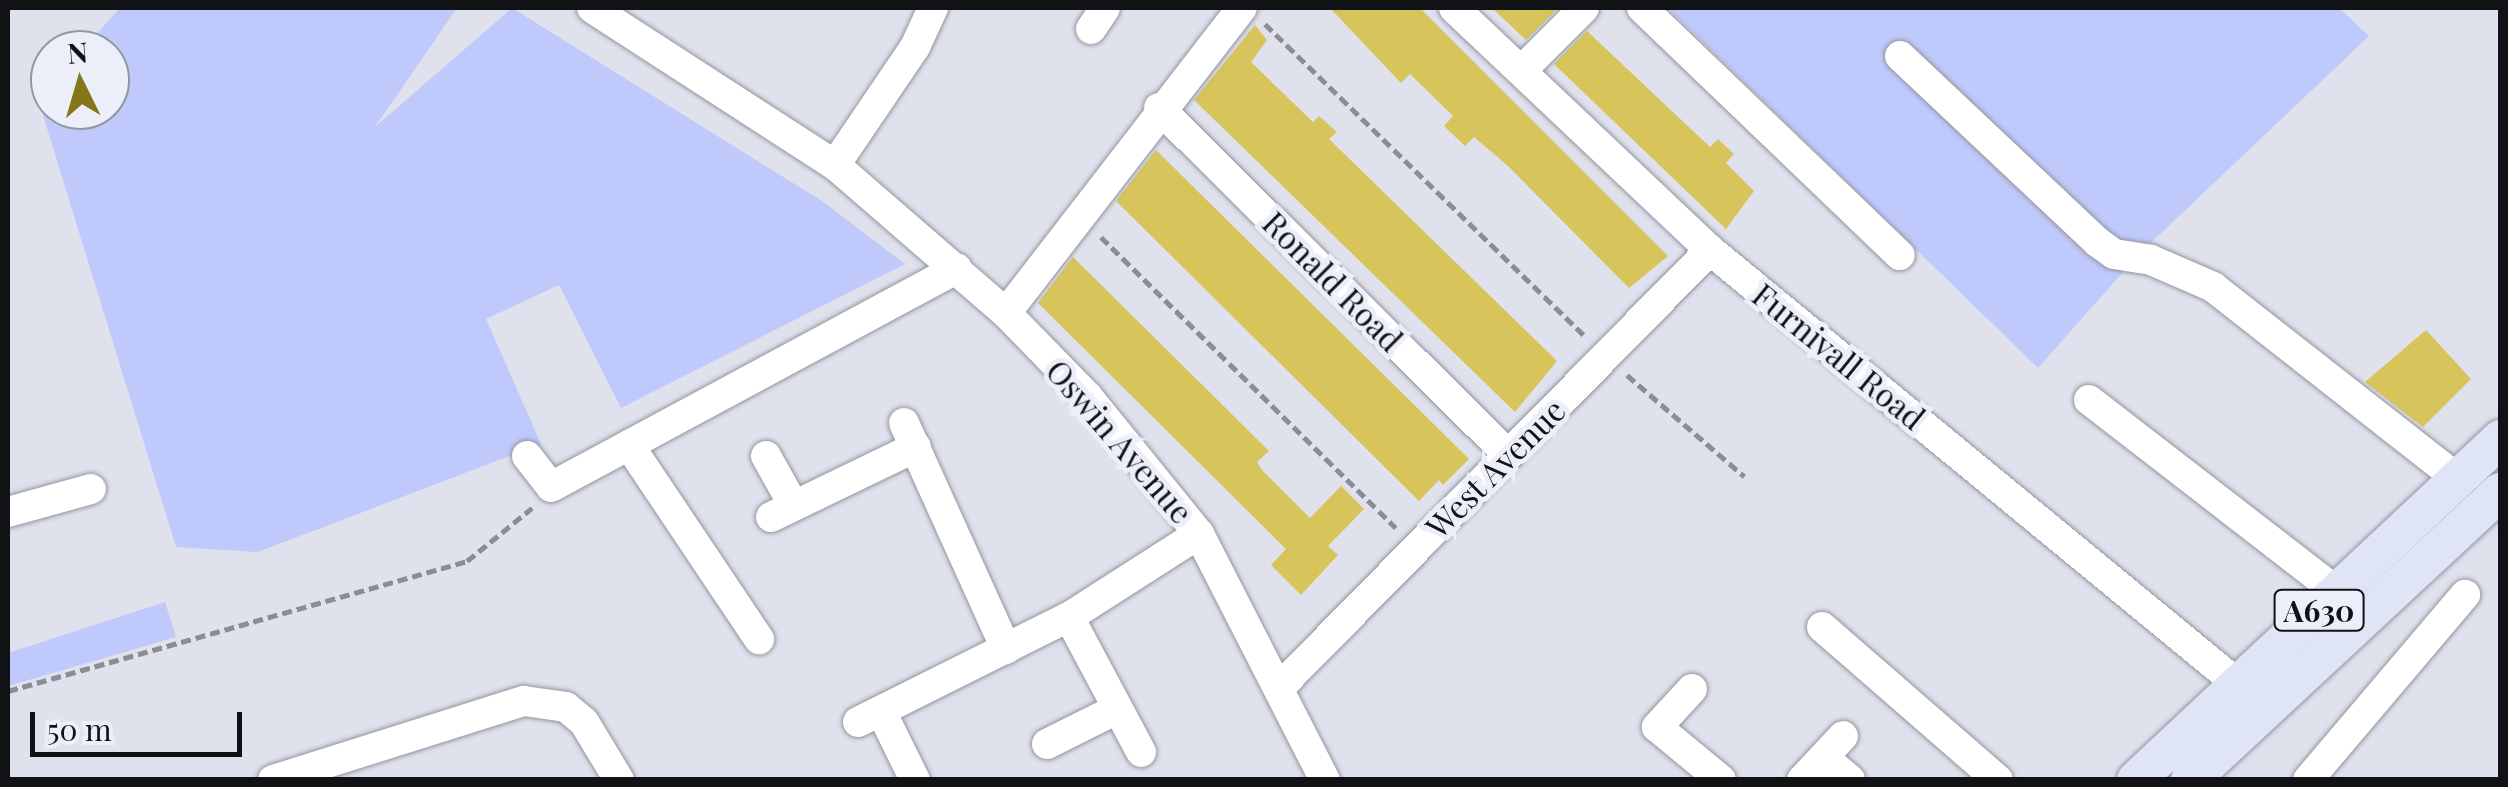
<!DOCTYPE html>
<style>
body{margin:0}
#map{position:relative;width:2508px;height:787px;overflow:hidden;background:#dfe1ec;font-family:"Playfair Display",serif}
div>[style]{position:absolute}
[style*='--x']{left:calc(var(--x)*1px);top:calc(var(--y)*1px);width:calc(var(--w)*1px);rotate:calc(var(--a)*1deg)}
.green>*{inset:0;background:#bfc9fb}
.building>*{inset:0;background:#d7c55b}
.path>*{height:5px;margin-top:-2.5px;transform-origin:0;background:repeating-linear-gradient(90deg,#8b8c94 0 10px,transparent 0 15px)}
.roads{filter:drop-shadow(0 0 2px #93959f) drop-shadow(0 0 2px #93959f)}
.minor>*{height:30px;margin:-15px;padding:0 15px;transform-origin:15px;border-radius:15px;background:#fff}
.major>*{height:38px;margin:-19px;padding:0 19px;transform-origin:19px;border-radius:19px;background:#e0e4f7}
span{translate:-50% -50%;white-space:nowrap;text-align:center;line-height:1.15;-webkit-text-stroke:10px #eceff9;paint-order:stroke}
.shield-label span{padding:2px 8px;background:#eceff9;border:2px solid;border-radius:8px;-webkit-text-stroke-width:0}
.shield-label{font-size:30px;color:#111215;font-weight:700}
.street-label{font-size:32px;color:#111215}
.frame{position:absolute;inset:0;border:10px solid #111215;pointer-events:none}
.north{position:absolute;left:30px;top:30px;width:100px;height:100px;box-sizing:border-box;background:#eceff9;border:2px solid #94979e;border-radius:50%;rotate:355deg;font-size:28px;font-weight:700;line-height:40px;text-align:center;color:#111215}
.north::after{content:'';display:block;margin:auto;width:35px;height:45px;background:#847619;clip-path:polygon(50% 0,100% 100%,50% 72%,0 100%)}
.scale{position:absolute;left:30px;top:712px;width:212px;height:45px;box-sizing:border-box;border:5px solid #111215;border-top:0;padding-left:12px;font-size:30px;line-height:35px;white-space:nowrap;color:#111215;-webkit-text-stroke:8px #eceff9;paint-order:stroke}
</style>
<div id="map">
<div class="green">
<i style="clip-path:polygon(120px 8px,457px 8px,375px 127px,512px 8px,822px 201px,905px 264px,621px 408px,559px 285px,486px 319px,541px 444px,258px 552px,176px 547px,38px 99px,50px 85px,50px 110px,110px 110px,110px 50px,82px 50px)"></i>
<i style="clip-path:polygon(1668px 8px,2339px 8px,2369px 36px,2140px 253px,2038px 368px)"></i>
<i style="clip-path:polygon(165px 602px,176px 637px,8px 686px,8px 653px)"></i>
</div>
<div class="building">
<i style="clip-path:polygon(1330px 8px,1420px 8px,1668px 256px,1629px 288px,1508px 166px,1474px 137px,1465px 146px,1444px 126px,1453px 116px,1410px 74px,1401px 83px)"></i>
<i style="clip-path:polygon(1492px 8px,1558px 8px,1526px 40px)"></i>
<i style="clip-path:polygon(1255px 25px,1267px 40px,1251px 62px,1313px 122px,1319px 116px,1327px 123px,1337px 132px,1329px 139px,1557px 361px,1515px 412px,1194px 100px)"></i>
<i style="clip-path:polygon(1587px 31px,1710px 147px,1718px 139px,1734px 154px,1726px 163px,1754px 191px,1726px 229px,1554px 64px)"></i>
<i style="clip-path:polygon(1156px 150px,1469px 459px,1443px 485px,1439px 480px,1419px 501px,1116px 201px)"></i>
<i style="clip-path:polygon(1073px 257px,1269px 451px,1257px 462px,1262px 470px,1310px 518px,1341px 486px,1364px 509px,1328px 546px,1338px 555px,1301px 595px,1271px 565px,1286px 549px,1038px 303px)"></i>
<i style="clip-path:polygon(2426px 330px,2471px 379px,2423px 427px,2365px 382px)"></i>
</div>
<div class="path">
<i style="--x:1265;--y:24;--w:448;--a:44.3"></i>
<i style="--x:1101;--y:237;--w:414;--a:44.6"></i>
<i style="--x:1627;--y:375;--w:155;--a:40.8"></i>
<i style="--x:8;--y:691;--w:477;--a:-15.8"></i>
<i style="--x:467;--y:561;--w:84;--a:-39.2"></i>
</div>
<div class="roads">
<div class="minor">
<i style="--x:592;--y:8;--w:289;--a:32.9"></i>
<i style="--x:835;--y:165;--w:226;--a:40.9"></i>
<i style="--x:1006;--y:313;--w:117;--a:45.7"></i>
<i style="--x:1088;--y:397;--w:176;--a:51"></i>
<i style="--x:1199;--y:534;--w:276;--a:62.9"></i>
<i style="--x:1454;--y:8;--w:352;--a:43.4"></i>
<i style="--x:1710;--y:250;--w:686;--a:39.44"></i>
<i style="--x:1642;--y:8;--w:357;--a:43.8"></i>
<i style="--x:1091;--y:29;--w:25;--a:-56"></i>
<i style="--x:1900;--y:56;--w:270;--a:43.3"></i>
<i style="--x:2096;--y:241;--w:22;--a:36"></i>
<i style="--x:2114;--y:254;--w:37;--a:9"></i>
<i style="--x:2151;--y:260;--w:68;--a:23.5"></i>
<i style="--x:2213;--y:287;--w:311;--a:38.1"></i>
<i style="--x:1521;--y:71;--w:89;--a:-45"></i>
<i style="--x:1159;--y:108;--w:491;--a:44.8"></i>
<i style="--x:835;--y:165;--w:143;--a:-55.9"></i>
<i style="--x:915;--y:47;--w:43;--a:-65.2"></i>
<i style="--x:1006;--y:313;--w:386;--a:-52.3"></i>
<i style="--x:2089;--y:400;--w:314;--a:37.7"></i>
<i style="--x:904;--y:423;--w:248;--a:65.7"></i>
<i style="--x:629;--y:445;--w:234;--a:56.2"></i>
<i style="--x:527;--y:456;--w:39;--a:52"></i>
<i style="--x:551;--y:487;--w:461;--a:-28.3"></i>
<i style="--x:766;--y:456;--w:57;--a:60.8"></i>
<i style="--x:8;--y:512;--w:86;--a:-15.5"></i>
<i style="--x:771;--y:517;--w:161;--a:-25.8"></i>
<i style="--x:1069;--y:617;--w:153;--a:61.9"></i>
<i style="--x:1822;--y:627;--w:233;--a:41"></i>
<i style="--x:1281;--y:686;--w:612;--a:-45.46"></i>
<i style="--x:1692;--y:689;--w:52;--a:132.6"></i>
<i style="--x:1657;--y:727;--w:83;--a:39.6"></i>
<i style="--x:881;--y:711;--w:77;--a:63.8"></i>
<i style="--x:858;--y:722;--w:236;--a:-26.5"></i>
<i style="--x:1069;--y:617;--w:154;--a:-32.6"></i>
<i style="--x:1047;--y:744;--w:78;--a:-26.6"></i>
<i style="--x:1824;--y:758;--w:34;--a:40"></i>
<i style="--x:273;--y:780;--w:263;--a:-17.5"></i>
<i style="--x:524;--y:701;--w:42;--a:8.1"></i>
<i style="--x:566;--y:707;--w:23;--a:40"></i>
<i style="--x:584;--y:722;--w:68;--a:58.9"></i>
<i style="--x:1802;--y:780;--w:60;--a:-47"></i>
<i style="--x:2308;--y:780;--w:243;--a:-49.7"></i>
</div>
<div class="major">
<i style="--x:2136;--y:780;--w:499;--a:-43.1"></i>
<i style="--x:2190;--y:780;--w:423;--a:-42.9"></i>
</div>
</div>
<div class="shield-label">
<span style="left:2319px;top:610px">A630</span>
</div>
<div class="street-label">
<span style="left:1333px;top:281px;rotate:45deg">Ronald Road</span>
<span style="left:1839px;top:356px;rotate:39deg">Furnivall Road</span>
<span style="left:1120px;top:441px;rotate:49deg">Oswin Avenue</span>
<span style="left:1495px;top:468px;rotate:-45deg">West Avenue</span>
</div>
<div class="frame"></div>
<div class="north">N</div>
<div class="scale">50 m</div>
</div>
